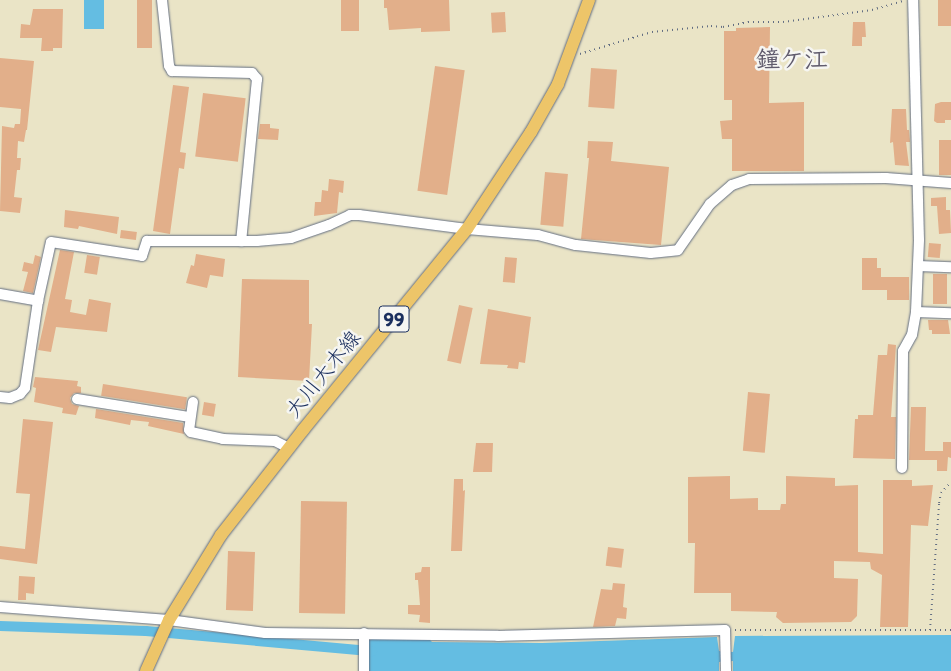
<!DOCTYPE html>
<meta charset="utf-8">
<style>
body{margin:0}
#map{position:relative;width:951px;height:671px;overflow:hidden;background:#eae4c6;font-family:Itim,"Klee One",sans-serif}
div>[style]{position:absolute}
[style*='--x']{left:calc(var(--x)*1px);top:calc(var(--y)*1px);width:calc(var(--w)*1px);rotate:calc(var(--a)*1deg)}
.water>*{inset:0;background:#64bde2;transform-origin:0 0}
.canal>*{height:10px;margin:-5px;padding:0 5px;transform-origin:5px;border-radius:5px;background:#64bde2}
.building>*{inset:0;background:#e2af8a;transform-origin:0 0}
.path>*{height:2px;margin-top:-1px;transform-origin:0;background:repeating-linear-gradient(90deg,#636e82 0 1px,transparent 0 5px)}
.roads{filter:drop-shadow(0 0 1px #636e82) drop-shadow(0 0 1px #636e82)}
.minor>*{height:10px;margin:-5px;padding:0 5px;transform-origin:5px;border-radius:5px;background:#fff}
.major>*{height:12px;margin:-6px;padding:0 6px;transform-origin:6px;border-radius:6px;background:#edc569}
span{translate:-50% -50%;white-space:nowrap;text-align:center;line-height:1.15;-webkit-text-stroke:5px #f6f6f2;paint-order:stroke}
.shield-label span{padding:1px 4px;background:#f6f6f2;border:1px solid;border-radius:4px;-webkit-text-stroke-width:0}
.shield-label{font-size:20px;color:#1b2f5e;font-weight:700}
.street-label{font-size:21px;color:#1b2f5e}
.quarter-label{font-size:24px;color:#615c6d;font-weight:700}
</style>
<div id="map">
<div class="water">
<i style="left:84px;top:0;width:20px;height:29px"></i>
<i style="clip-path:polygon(951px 635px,951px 671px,733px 671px,733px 661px,719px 662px,719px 671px,369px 671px,368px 641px,373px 638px,430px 640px,432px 642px,542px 643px,717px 637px,719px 651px,733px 652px,735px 636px)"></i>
</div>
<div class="canal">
<i style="--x:0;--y:626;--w:146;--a:2"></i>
<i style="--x:146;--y:631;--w:227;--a:5.1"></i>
</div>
<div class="building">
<i style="left:137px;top:0;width:15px;height:48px"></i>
<i style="left:341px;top:0;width:18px;height:31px"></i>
<i style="clip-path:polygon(384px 0,449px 0,450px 31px,421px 32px,421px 28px,389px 30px,387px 8px,384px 8px)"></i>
<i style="left:938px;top:0;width:13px;height:26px"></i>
<i style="clip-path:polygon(33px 9px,63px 9px,62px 48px,53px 48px,53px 51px,41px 51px,42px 38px,20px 38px,21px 24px,30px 25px)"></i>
<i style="left:505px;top:12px;width:20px;height:14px;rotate:87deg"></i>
<i style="clip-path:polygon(853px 22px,865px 22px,866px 37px,862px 37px,862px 46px,852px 46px)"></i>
<i style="clip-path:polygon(770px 27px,769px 103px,804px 102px,804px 171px,732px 171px,732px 139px,722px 139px,721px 129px,720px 121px,732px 120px,732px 100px,724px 100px,724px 31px,736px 31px,736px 28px)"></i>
<i style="clip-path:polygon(0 58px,34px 61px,27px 130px,26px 130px,24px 142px,18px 141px,17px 158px,21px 158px,20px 170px,17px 170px,14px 197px,22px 198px,20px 213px,0 211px,2px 126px,14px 128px,15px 124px,20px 124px,21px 109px,0 107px)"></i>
<i style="left:435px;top:66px;width:30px;height:126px;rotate:8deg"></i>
<i style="left:591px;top:68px;width:26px;height:39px;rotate:4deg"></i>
<i style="clip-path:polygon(173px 85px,189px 87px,180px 152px,186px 153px,184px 169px,179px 168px,170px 234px,153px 231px)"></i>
<i style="left:203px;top:93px;width:43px;height:64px;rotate:7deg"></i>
<i style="clip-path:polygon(941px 102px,951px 102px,951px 120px,945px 120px,945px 123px,937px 123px,934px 121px,935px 104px)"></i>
<i style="clip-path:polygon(892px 109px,906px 109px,907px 130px,909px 130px,910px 142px,906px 142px,909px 166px,895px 165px,893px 142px,890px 143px)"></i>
<i style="clip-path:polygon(260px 124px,270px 124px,270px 128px,279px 129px,278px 140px,258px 139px)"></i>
<i style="left:939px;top:140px;width:12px;height:35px"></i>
<i style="clip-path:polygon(588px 141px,613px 142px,611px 161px,669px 167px,661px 245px,581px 239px,589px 158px,587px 158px)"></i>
<i style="left:545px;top:172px;width:23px;height:53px;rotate:5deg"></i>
<i style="clip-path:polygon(329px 179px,344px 181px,343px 193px,339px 192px,337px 213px,314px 216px,315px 202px,321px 202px,322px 190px,328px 191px)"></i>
<i style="clip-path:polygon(946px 197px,946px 210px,950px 210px,951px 233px,939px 234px,937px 206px,931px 206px,931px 198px)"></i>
<i style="clip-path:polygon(65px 210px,119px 217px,117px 234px,79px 226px,78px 229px,64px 227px)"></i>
<i style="left:121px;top:230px;width:16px;height:8px;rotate:7deg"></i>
<i style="left:929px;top:243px;width:12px;height:14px;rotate:5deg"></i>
<i style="clip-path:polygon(60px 250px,74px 252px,65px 299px,72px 300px,70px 312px,86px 315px,89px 299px,111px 303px,107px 332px,56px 327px,51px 352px,38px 350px)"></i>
<i style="clip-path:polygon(196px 254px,225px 259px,223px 277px,210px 275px,207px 288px,186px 283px,191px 265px,194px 266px)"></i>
<i style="clip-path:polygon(35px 255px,41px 257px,33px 293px,23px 291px,28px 272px,22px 271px,24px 262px,33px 264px)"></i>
<i style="left:87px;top:255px;width:13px;height:18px;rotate:9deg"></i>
<i style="left:505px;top:257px;width:12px;height:25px;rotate:5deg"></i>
<i style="clip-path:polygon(862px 258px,877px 258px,877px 268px,881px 268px,881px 277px,909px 277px,909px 300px,887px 300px,887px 290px,862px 290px)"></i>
<i style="left:933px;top:274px;width:14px;height:30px"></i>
<i style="clip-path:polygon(242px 279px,309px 280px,309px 324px,312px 324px,309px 381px,238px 377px)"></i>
<i style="left:459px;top:305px;width:14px;height:57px;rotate:12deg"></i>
<i style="clip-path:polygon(488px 309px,531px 317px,525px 363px,519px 362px,518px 369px,507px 368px,508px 365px,480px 364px)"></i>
<i style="clip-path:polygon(928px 320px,948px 320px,950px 334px,932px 334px,932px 330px,929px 330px)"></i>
<i style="clip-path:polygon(888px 344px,896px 345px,891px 417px,896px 417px,895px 459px,853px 458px,855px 419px,858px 419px,858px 415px,873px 415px,878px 355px,887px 355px)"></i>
<i style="clip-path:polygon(35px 377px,78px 381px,77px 386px,81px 387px,81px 393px,74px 393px,70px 398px,72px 404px,79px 406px,76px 415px,62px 413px,63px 408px,34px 402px,36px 388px,33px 387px)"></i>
<i style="left:103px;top:384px;width:85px;height:12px;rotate:9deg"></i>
<i style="left:748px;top:392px;width:22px;height:59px;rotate:5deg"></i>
<i style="left:204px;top:402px;width:12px;height:13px;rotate:9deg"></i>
<i style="clip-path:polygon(911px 407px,926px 407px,925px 451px,943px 451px,943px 442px,951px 442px,951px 458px,948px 457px,947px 471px,937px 471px,937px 460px,909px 460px)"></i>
<i style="clip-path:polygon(96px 409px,183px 423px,184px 434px,148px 426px,149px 422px,131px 420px,130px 425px,95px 418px)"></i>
<i style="clip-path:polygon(23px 419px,53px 422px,37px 564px,0 559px,0 546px,25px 549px,30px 494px,16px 493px)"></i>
<i style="clip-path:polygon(476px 443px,493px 443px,492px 472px,473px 472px)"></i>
<i style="clip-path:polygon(730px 476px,730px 499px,758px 498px,758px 510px,780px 510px,781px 504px,786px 504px,786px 476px,835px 478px,835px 486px,858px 485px,858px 552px,883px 554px,883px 480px,912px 480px,912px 486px,933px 485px,928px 526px,911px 525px,908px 627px,880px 627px,882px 575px,871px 569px,870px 562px,834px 561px,834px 578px,858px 579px,857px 616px,851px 622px,783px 623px,776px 617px,777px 612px,731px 611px,731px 593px,694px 593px,695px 543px,688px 543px,688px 477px)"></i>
<i style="clip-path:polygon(454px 479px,463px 479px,463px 491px,465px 490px,462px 551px,451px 551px)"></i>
<i style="left:301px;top:501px;width:46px;height:112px;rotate:1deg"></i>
<i style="left:608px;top:547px;width:16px;height:19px;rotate:7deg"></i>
<i style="left:228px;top:551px;width:27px;height:59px;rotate:2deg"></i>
<i style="clip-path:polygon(422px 567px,430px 567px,430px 623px,419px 622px,420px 615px,408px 614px,408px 605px,420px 605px,418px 580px,415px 580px,415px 573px,421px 572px)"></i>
<i style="clip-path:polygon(19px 576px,35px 577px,34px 594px,26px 593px,26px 600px,18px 600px)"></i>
<i style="clip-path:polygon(613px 583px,625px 584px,623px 607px,627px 608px,626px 619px,617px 618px,615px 626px,593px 627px,601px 589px,612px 590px)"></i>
</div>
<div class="path">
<i style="--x:580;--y:54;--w:75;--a:-17"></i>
<i style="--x:652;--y:32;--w:59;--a:-5.8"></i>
<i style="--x:711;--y:26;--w:12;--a:5"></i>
<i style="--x:723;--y:27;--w:25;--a:-11"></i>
<i style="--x:748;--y:22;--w:35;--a:0"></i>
<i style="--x:783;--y:22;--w:90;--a:-7.7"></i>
<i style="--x:872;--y:10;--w:33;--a:-16"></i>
<i style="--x:735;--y:630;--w:216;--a:0"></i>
<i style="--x:930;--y:630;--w:127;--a:-85.9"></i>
<i style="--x:939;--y:503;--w:10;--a:-79"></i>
<i style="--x:941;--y:493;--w:15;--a:-48"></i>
</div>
<div class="roads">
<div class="minor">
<i style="--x:162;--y:0;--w:66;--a:83.9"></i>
<i style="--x:169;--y:66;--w:6;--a:59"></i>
<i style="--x:172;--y:71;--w:80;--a:1.4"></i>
<i style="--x:252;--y:73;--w:8;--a:50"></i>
<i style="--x:257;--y:79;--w:163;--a:95.6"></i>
<i style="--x:918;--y:266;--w:33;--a:2"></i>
<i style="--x:0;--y:294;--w:39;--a:10"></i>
<i style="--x:916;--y:312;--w:35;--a:2"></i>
<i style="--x:0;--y:397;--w:10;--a:6"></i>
<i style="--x:10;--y:398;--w:11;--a:-22"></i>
<i style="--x:20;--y:394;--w:8;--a:-50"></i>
<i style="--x:25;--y:388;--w:88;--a:-81.5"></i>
<i style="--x:38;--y:301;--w:60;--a:-77.6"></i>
<i style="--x:51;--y:242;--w:92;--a:8.7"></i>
<i style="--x:142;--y:256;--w:16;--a:-72"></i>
<i style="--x:147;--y:241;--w:110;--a:0"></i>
<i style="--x:257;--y:241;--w:34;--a:-5"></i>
<i style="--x:291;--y:238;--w:40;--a:-18.9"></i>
<i style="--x:329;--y:225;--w:23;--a:-25"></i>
<i style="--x:350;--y:215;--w:9;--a:0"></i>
<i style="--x:359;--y:215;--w:109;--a:7.4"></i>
<i style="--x:467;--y:229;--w:71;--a:4.8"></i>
<i style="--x:538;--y:235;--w:39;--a:15"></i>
<i style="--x:576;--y:245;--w:75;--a:6.1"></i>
<i style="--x:651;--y:253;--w:27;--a:-6"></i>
<i style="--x:678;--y:250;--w:56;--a:-55.2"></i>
<i style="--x:710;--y:204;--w:29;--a:-41"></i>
<i style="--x:732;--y:185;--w:18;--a:-19"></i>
<i style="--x:749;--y:179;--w:137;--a:-0.4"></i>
<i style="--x:886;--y:178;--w:65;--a:4.4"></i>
<i style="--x:77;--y:399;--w:113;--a:9.1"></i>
<i style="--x:193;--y:402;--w:28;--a:98"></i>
<i style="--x:189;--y:430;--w:3;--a:45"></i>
<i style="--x:191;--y:432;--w:33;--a:12"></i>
<i style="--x:223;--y:439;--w:52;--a:2.2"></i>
<i style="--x:275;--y:441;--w:16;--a:27"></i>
<i style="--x:902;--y:468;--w:117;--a:-89.5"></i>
<i style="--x:903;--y:351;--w:18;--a:-61"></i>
<i style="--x:912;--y:335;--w:23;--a:-80"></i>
<i style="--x:916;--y:312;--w:72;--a:-87.6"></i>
<i style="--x:919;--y:240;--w:240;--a:-91.4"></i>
<i style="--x:0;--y:607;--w:169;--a:4.4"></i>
<i style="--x:169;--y:620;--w:97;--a:7.7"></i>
<i style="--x:265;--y:633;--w:233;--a:0.7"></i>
<i style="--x:498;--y:636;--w:227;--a:-1.5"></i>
<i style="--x:725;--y:630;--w:41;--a:88.6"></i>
<i style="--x:364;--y:633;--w:38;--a:90"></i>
</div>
<div class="major">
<i style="--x:146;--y:671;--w:56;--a:-65.7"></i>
<i style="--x:169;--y:620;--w:100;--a:-58.5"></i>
<i style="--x:221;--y:535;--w:133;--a:-52"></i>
<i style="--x:303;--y:430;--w:259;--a:-50.8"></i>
<i style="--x:467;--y:229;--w:116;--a:-56.6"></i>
<i style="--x:531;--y:132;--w:55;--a:-60.6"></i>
<i style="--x:558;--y:84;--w:90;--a:-69.7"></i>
</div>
</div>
<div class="shield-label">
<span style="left:394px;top:319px">99</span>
</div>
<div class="street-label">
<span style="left:323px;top:374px;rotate:-51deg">大川大木線</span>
</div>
<div class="quarter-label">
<span style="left:792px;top:59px">鐘ケ江</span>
</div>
</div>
